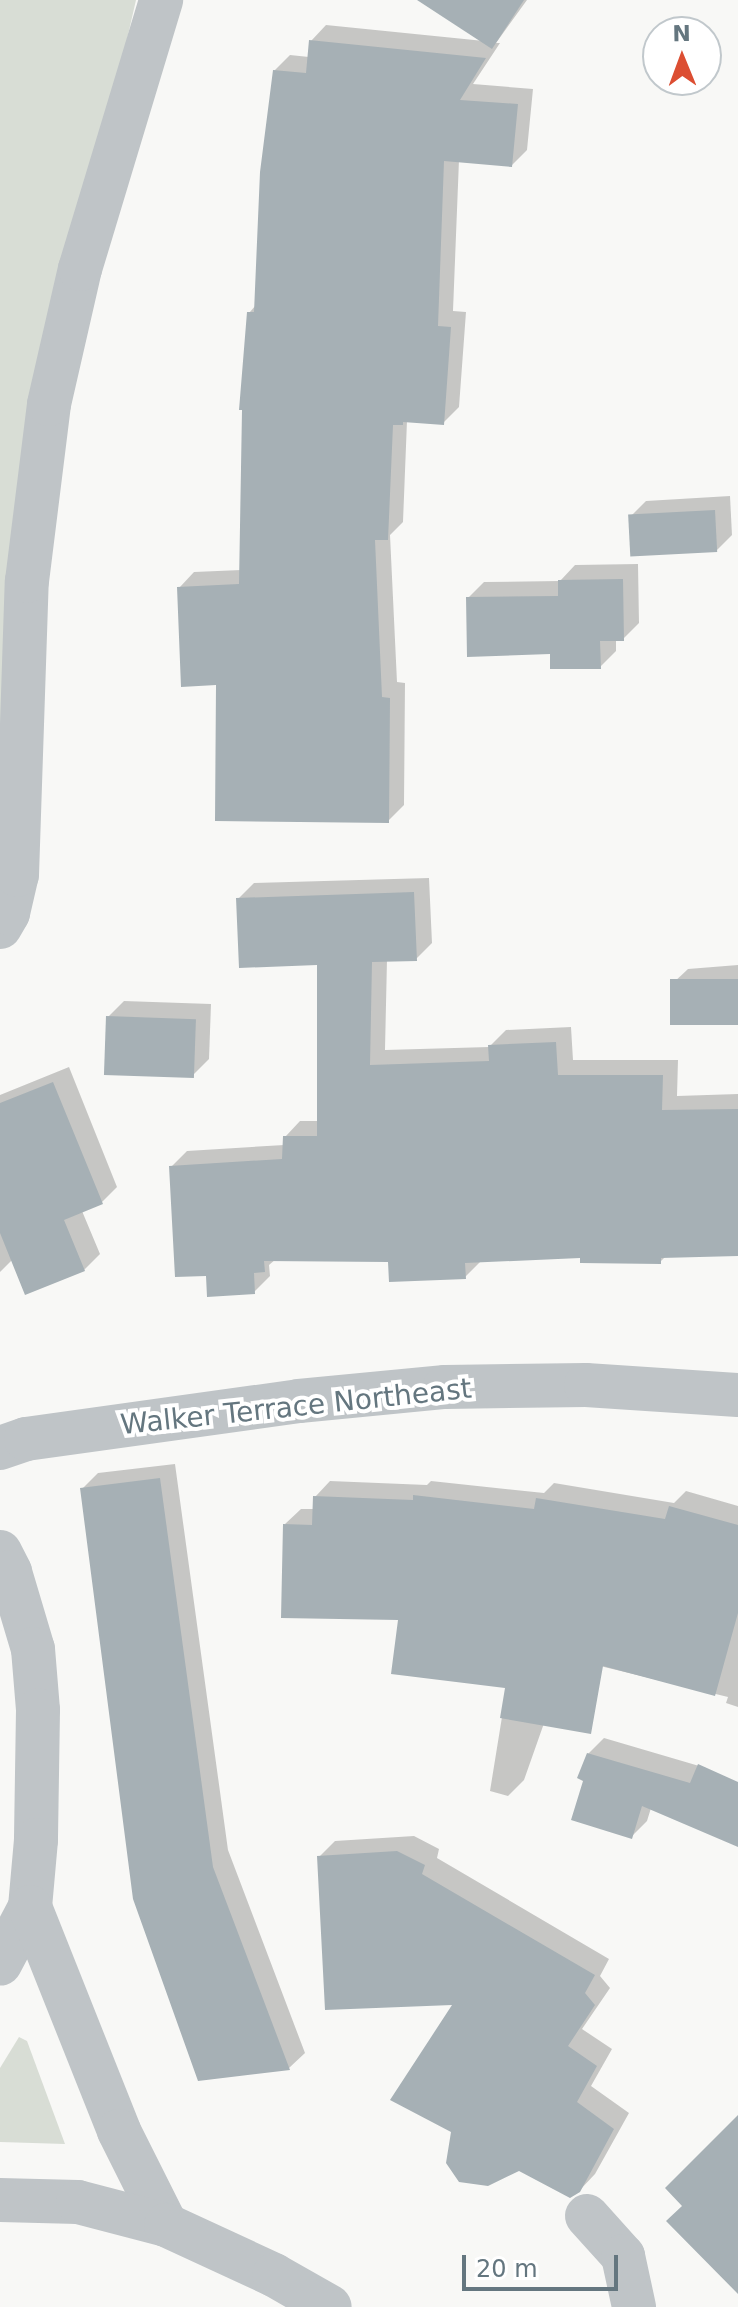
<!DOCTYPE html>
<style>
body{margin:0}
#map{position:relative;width:738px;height:2307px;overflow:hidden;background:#f8f8f6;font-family:"DejaVu Sans",sans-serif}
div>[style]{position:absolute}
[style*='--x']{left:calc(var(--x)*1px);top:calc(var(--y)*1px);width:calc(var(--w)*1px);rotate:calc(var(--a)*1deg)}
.green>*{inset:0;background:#d8ddd5}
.shadow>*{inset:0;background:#0003}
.building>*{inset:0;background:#a6b0b5;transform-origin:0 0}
.minor>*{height:44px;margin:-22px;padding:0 22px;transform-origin:22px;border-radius:22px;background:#bfc4c7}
span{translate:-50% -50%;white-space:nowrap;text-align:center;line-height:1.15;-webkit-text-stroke:8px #fff;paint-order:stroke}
.street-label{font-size:28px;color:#64767f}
.north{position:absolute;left:642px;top:16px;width:80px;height:80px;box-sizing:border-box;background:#fff;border:2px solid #c1c8cc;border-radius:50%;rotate:359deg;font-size:22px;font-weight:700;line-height:32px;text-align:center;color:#64767f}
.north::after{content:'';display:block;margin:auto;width:28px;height:36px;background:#dc4e32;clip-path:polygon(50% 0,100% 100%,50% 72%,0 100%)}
.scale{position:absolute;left:462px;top:2255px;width:156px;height:36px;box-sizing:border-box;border:4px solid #64767f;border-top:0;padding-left:10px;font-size:24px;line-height:28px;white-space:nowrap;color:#64767f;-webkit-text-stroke:6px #fff;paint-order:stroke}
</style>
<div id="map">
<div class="green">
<i style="clip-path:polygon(0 0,136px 0,44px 401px,0 811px)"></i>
<i style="clip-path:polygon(19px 2037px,27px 2041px,65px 2144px,0 2142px,0 2068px)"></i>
</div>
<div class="shadow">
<i style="clip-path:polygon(420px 0,527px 0,496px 43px,500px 43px,473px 84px,533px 89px,527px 150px,512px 165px,459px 160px,453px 311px,466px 312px,459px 407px,443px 423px,407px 421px,403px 522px,390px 535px,397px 682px,405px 683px,404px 805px,388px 821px,218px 683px,179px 588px,194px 572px,241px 570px,249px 313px,256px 305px,274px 71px,290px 55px,309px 57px,311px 41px,326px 25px,484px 41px)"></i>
<i style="clip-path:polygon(730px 496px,732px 535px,717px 550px,630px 517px,646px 501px)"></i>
<i style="clip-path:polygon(638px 564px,639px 623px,623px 639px,616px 639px,616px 651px,600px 667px,552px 652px,468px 598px,484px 582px,560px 581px,575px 565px)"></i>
<i style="clip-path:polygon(429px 878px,432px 943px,416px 959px,387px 960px,385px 1050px,489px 1047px,506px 1030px,571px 1027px,573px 1060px,678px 1060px,677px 1096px,738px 1094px,738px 1254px,666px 1256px,660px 1262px,582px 1256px,482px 1260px,465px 1277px,390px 1260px,276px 1259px,269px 1265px,270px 1276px,254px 1292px,208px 1274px,172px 1166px,187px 1151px,284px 1145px,285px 1137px,300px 1121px,319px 1121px,319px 963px,238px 899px,254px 883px)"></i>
<i style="clip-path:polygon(738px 965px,738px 1023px,672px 984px,688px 969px)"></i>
<i style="clip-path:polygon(124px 1001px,211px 1004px,209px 1059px,193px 1075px,108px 1017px)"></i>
<i style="clip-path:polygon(69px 1067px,117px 1187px,101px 1203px,82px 1211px,100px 1254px,84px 1270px,13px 1259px,0 1272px,0 1095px)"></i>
<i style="clip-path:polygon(175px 1464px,228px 1850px,305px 2053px,289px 2068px,199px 2078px,82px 1489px,98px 1473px)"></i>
<i style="clip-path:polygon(330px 1481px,427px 1485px,431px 1481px,544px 1493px,554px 1483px,674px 1503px,686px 1491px,738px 1506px,738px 1707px,726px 1703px,728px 1697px,567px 1658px,524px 1780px,508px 1796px,490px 1791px,507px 1686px,400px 1618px,285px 1524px,301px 1509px,314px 1509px,315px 1497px)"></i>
<i style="clip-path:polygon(604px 1738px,706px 1768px,738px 1801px,738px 1844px,651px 1808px,647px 1821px,632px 1836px,586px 1780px,588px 1754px)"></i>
<i style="clip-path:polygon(414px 1836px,439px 1849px,437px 1858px,609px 1959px,600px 1976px,610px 1988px,582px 2029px,612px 2049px,591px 2086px,629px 2113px,595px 2174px,579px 2191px,453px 2131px,456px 2003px,319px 1857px,335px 1841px)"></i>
</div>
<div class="building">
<i style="clip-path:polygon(417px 0,524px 0,492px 49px)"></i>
<i style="clip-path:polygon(309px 40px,486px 58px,460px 100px,518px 104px,512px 167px,444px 161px,438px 326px,451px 327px,444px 425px,403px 422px,403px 425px,393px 425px,388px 540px,375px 540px,382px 697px,390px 698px,389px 823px,215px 821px,216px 685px,181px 687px,177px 587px,239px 584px,242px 410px,239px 410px,247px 312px,254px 312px,260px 172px,273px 70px,306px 73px)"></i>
<i style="left:715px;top:510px;width:42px;height:87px;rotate:87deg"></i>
<i style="clip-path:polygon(623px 579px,624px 641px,600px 641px,601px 669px,550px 669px,550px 654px,467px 657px,466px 597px,558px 596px,558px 580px)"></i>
<i style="clip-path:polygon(414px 892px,417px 961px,372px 962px,370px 1065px,489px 1061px,488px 1045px,556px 1042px,558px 1075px,663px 1075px,662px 1110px,738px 1109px,738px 1256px,661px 1258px,661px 1264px,580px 1263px,580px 1258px,465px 1263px,466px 1279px,389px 1282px,388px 1262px,264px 1261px,265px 1272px,254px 1273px,255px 1294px,207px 1297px,206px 1276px,175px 1277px,169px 1166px,282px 1159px,283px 1136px,317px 1136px,317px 965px,239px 968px,236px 898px)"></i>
<i style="left:738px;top:979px;width:46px;height:68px;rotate:90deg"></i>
<i style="left:106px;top:1016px;width:90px;height:59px;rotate:2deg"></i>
<i style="clip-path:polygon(53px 1082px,103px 1204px,64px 1220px,85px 1271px,25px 1295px,0 1233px,0 1103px)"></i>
<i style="clip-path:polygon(160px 1478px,213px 1867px,290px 2070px,198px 2081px,133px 1899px,80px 1488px)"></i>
<i style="clip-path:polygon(413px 1495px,534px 1509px,536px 1498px,665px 1519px,669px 1506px,738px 1525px,738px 1613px,715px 1696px,603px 1666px,591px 1734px,500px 1718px,505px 1688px,391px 1674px,398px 1620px,281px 1618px,283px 1524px,312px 1525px,313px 1496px,413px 1500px)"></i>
<i style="clip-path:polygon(587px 1753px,690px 1783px,698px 1764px,738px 1782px,738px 1847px,642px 1806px,632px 1839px,571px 1820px,583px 1781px,577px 1778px)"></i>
<i style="clip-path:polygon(397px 1851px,425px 1865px,422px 1874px,595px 1975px,585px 1993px,595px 2005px,568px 2046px,597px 2066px,577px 2102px,614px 2129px,580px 2192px,570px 2198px,519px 2171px,488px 2186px,459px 2182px,446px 2163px,451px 2132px,390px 2100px,452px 2005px,325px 2010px,317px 1856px)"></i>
<i style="clip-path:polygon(738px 2115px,738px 2294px,666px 2221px,682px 2206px,665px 2188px)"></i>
</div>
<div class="minor">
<i style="--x:0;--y:927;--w:16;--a:-60"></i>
<i style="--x:8;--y:913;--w:39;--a:-77"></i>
<i style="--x:17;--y:875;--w:294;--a:-88.1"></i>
<i style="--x:27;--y:581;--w:178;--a:-82.9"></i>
<i style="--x:49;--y:404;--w:139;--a:-77.1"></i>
<i style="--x:80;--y:269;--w:281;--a:-73.2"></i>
<i style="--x:0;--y:1448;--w:28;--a:-19"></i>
<i style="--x:26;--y:1439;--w:276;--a:-7.9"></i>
<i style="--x:299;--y:1401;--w:147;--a:-5.5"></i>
<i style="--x:445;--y:1387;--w:141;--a:-0.8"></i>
<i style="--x:586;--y:1385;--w:152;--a:3.8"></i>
<i style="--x:0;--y:1552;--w:22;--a:63"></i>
<i style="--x:10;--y:1572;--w:80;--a:73.4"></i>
<i style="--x:33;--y:1649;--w:61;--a:85.3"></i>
<i style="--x:38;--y:1710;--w:130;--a:90.9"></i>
<i style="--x:36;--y:1840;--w:67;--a:95.1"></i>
<i style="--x:30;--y:1907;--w:64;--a:117.8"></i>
<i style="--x:30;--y:1907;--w:241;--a:68.3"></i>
<i style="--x:119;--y:2131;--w:105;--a:63.4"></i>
<i style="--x:0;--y:2200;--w:78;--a:1.5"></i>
<i style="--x:78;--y:2202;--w:91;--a:14.6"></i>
<i style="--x:166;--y:2225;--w:119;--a:24.8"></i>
<i style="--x:274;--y:2275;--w:64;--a:29.7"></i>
<i style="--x:587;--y:2216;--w:54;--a:48"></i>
<i style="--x:623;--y:2256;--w:52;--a:77.8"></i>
</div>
<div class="street-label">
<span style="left:296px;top:1407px;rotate:-6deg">Walker Terrace Northeast</span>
</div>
<div class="north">N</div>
<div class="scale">20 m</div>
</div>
